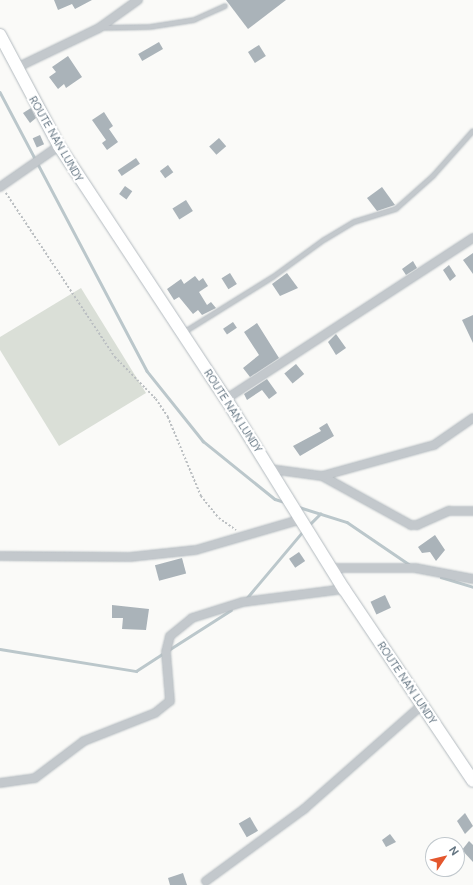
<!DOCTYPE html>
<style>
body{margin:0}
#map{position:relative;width:473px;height:885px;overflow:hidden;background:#fafaf8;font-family:"DM Sans",sans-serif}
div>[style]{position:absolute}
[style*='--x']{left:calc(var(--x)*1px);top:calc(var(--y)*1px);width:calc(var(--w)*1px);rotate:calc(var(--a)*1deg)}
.green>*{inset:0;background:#dadfd7}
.stream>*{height:2.5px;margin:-1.25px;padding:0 1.25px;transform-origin:1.25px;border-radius:1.25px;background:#bbc7cb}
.building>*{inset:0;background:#aab3b9;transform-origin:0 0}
.path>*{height:1.5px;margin-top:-0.75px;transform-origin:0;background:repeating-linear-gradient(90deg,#bbbfc2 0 2px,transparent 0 4px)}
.roads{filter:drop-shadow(0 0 1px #b3babf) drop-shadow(0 0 1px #b3babf)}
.lane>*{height:4px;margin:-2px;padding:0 2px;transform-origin:2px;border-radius:2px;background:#c3c8cc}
.street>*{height:8px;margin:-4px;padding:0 4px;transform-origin:4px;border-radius:4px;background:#c3c8cc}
.secondary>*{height:12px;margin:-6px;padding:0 6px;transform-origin:6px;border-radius:6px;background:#fff}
span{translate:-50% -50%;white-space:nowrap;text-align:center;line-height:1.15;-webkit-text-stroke:4px #fff;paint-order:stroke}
.street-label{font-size:11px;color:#657683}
.north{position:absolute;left:425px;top:837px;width:40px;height:40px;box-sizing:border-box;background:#fff;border:1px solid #c1c8cd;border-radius:50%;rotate:55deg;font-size:11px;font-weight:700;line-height:16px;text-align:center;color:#657683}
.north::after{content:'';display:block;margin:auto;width:14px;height:18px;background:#e4572e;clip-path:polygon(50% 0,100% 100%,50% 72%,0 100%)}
</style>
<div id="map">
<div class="green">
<i style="clip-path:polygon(81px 288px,146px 393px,59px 446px,0 350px,0 337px)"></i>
</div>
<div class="stream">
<i style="--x:0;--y:92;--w:315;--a:62.2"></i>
<i style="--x:147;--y:371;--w:90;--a:51.3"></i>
<i style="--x:203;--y:441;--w:92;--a:38.9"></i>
<i style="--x:275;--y:499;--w:9;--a:18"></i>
<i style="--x:299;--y:507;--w:50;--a:17.4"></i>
<i style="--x:347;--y:522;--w:76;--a:34.3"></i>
<i style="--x:309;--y:525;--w:16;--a:-45"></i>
<i style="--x:441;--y:577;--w:34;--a:17"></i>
<i style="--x:245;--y:600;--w:92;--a:-49.9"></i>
<i style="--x:0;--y:649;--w:138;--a:9.2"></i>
<i style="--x:136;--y:671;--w:33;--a:-33"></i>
<i style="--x:170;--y:649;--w:72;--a:-32.6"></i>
</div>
<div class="building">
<i style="clip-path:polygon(54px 0,92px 0,75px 9px,72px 4px,58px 10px)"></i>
<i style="clip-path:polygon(226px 0,286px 0,248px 29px)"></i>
<i style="left:159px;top:42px;width:8px;height:24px;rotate:60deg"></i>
<i style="left:259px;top:45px;width:13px;height:13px;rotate:58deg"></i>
<i style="clip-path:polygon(68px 56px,82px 77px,66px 88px,64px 84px,58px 89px,49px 77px,56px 72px,52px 67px)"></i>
<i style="clip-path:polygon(31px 108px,36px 118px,30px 123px,23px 113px)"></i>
<i style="clip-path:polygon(104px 112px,113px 126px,109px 129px,118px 142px,107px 150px,102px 143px,106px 140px,92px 120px)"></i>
<i style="left:40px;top:135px;width:10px;height:8px;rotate:66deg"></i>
<i style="left:219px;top:138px;width:11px;height:13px;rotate:49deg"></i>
<i style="left:136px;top:158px;width:7px;height:22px;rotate:56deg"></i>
<i style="left:168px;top:165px;width:9px;height:10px;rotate:54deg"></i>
<i style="left:125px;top:186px;width:9px;height:10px;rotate:36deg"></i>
<i style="clip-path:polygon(382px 187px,395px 205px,377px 211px,367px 198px)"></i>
<i style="left:186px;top:200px;width:13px;height:16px;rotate:58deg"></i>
<i style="clip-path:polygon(473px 253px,473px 274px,463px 260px)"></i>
<i style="clip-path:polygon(413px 261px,417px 268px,406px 275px,402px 269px)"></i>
<i style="clip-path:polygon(449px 265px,456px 276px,450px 281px,443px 270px)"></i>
<i style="left:230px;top:273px;width:13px;height:10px;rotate:58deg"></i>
<i style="clip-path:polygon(287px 273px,298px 288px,280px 296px,272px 284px)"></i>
<i style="clip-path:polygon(195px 276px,199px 281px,203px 278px,208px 286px,199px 292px,207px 305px,211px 302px,216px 308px,202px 315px,198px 310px,193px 314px,179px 297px,174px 300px,167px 289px,181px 279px,184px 284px)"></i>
<i style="clip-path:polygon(473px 315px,473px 343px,462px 320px)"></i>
<i style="left:233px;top:322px;width:7px;height:12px;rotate:56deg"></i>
<i style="clip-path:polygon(257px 323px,279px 358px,250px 377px,243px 368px,259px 355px,244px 332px)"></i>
<i style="clip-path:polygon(336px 334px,346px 348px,336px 355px,328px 342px)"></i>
<i style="left:296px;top:364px;width:13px;height:15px;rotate:51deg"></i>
<i style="clip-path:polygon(267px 379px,277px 393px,269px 399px,262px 390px,247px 400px,244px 394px)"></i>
<i style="clip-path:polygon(327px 423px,334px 436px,300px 456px,293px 446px,321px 431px,319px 428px)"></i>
<i style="clip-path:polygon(435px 535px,445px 550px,436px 561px,430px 552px,422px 553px,418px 547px)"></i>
<i style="left:299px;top:552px;width:11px;height:12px;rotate:56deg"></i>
<i style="left:182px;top:558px;width:16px;height:28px;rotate:75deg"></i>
<i style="left:385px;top:595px;width:14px;height:16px;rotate:65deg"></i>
<i style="clip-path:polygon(112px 605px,149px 609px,146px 630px,122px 629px,123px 618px,112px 618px)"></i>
<i style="clip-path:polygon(465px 813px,473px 826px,465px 834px,457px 821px)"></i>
<i style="left:250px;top:817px;width:16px;height:13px;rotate:60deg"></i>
<i style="clip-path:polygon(390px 834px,396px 842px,386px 847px,382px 840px)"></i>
<i style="clip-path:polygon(469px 841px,473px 845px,473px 862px,462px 850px)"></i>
<i style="clip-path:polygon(183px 873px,187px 885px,170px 885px,168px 878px)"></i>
</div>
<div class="path">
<i style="--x:6;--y:193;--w:197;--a:56.4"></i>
<i style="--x:115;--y:357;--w:59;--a:45.7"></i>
<i style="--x:156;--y:399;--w:22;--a:56"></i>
<i style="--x:168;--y:417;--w:86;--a:67.3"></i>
<i style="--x:201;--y:496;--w:28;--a:51"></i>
<i style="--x:219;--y:518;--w:21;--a:35"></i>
</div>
<div class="roads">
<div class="lane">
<i style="--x:101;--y:28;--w:49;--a:-1.2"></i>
<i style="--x:150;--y:27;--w:45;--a:-9"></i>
<i style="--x:194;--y:20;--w:34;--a:-24"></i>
<i style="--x:183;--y:333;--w:106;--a:-31.9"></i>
<i style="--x:273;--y:277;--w:63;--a:-36"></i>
<i style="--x:324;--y:240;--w:35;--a:-31"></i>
<i style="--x:354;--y:222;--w:44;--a:-17.2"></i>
<i style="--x:396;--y:209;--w:50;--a:-41.7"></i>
<i style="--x:433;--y:176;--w:60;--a:-48.4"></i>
</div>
<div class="street">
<i style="--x:16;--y:68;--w:92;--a:-25.7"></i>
<i style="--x:99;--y:28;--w:48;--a:-35.7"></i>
<i style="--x:0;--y:187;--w:72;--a:-34.8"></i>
<i style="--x:226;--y:399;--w:295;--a:-33.1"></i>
<i style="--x:270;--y:469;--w:52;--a:7.7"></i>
<i style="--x:322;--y:476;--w:102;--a:28.8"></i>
<i style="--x:411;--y:525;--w:6;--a:0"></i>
<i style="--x:417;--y:525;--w:35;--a:-24"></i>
<i style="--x:449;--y:511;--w:24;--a:0"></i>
<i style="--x:322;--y:476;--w:116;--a:-15.5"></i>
<i style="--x:434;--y:445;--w:47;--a:-34.7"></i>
<i style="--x:0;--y:556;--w:130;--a:0.4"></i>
<i style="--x:130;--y:557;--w:66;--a:-6.1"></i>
<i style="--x:196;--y:550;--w:110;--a:-16.3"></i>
<i style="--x:333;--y:568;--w:82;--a:0"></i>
<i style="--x:415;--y:568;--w:59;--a:10.7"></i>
<i style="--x:0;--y:783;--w:35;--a:-8"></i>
<i style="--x:35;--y:778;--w:61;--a:-37.1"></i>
<i style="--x:84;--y:741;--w:76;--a:-21.5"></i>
<i style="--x:155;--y:713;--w:19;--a:-39"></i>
<i style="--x:170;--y:701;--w:49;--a:-94.7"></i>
<i style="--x:166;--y:652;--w:16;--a:-76"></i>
<i style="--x:170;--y:636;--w:28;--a:-39"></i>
<i style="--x:192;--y:618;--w:53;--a:-17.4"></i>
<i style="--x:243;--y:602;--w:102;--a:-7.3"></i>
<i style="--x:206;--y:881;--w:122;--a:-36.3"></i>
<i style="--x:304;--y:809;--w:157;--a:-41.4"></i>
</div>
<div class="secondary">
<i style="--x:0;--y:35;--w:126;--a:62"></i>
<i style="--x:59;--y:146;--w:303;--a:56.6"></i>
<i style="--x:226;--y:399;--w:224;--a:58.2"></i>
<i style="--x:344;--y:589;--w:231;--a:56.1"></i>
</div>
</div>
<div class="street-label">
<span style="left:56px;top:139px;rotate:60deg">ROUTE NAN LUNDY</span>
<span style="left:233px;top:411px;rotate:57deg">ROUTE NAN LUNDY</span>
<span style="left:407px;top:683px;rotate:56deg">ROUTE NAN LUNDY</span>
</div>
<div class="north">N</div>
</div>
